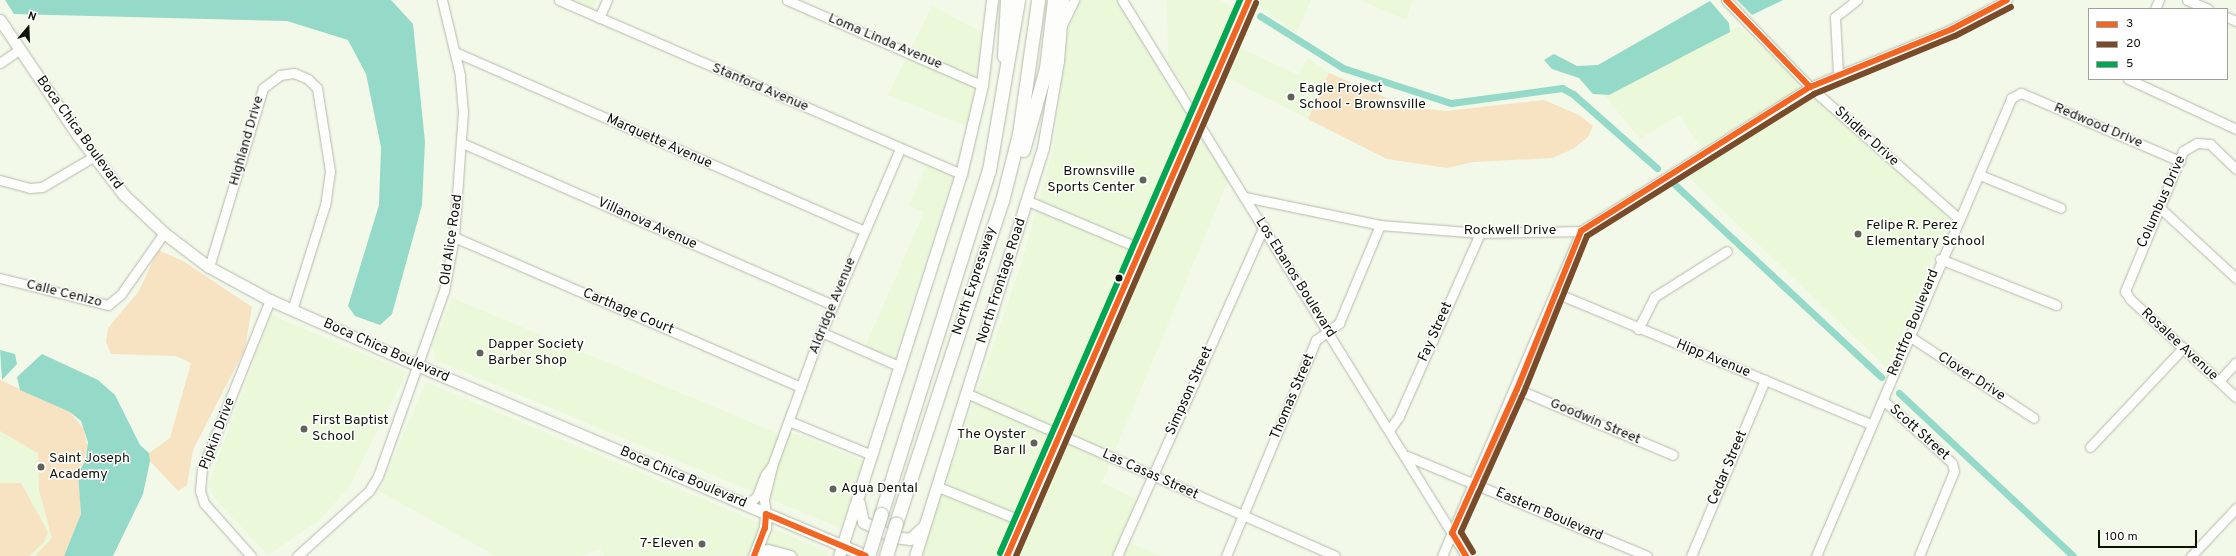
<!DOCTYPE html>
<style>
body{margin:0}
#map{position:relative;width:2236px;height:556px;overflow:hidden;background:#f3f9e9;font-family:Overpass,sans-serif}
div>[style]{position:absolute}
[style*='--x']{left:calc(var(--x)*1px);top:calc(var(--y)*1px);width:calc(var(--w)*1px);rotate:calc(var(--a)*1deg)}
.built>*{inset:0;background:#ecf8da}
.green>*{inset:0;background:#f7e2c1}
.water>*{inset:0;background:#95dac8}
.canal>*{height:7px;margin:-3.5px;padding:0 3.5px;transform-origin:3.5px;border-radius:3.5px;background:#95dac8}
.roads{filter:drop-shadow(0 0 1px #b4b9ac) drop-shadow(0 0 1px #b4b9ac)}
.minor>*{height:9px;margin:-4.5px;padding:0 4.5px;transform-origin:4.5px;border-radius:4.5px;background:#fdfefc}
.major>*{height:11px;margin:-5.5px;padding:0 5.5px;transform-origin:5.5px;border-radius:5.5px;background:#fdfefc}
.highway>*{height:13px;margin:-6.5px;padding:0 6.5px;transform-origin:6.5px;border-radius:6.5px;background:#fdfefc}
.bridges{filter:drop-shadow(0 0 1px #b4b9ac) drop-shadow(0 0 1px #b4b9ac)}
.highway-bridge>*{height:13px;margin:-6.5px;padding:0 6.5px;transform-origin:6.5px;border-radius:6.5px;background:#fdfefc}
.bus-1>*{height:6px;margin:-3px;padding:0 3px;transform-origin:3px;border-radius:3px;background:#f26522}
.bus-2>*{height:6px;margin:-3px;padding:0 3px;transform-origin:3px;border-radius:3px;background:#7a4b2a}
.bus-3>*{height:6px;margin:-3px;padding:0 3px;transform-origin:3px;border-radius:3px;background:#00a651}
.dots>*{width:11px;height:11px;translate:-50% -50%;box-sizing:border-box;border:2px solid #fff;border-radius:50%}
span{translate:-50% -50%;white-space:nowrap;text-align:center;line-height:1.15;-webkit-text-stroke:3px #fff;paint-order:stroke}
.street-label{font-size:14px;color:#0f1307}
.poi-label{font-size:14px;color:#0f1307}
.left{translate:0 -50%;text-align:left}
.right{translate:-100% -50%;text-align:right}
.legend{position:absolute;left:2088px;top:8px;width:140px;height:72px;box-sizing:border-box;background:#fff;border:1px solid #9fa19c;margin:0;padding:5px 7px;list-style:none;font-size:12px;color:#0f1307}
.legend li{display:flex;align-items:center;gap:8px;height:20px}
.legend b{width:20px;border:1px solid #9fa19c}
.north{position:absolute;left:8px;top:8px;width:40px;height:40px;-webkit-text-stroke:3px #fff;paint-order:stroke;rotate:19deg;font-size:11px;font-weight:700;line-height:16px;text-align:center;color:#0f1307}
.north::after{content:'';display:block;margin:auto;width:14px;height:18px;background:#0f1307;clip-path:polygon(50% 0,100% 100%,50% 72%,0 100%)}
.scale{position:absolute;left:2098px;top:530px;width:99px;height:18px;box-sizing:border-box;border:2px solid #0f1307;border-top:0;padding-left:5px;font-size:12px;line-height:14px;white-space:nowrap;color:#0f1307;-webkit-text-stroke:3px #fff;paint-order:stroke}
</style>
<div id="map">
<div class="built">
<i style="clip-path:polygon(570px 0,597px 0,593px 10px)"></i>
<i style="clip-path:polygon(1082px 0,1117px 0,1228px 181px,1102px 482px,1139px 501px,1123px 540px,1161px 556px,924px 556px,923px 549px,1022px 261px,1053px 150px,1069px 27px)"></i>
<i style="clip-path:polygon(1167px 0,1220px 0,1235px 9px,1195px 104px,1168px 61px)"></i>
<i style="clip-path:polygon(1260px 0,1311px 0,1296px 33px,1258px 5px)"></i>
<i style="clip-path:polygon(1359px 0,1413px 0,1406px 20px)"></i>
<i style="clip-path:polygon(932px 6px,982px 32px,969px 127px,888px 95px)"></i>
<i style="clip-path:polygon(1739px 26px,1794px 76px,1800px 88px,1701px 148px,1679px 115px,1640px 139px,1604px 95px)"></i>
<i style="clip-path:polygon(1236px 46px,1298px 75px,1308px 57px,1329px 73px,1308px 119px,1222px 75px)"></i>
<i style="clip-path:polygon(1811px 93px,1950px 219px,1887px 368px,1685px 174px,1755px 134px)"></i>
<i style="clip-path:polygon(930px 156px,956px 167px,894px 359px,865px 347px,924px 212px,909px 206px)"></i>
<i style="clip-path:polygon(452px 298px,777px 433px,798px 434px,863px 461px,840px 528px,435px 360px,432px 346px)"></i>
<i style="clip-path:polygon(271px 315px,407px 372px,348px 489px,317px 522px,268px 555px,217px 502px,208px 485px)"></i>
<i style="clip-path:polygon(0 380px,70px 412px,64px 556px,0 556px)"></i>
<i style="clip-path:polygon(426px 382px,826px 551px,828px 556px,604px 556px,600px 549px,580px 556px,496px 556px,379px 491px)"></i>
</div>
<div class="green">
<i style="clip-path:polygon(1329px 73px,1407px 107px,1446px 111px,1544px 100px,1579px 115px,1593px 126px,1588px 137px,1573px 149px,1552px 158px,1473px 162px,1447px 168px,1387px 159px,1308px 119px)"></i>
<i style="clip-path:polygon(158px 250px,183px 261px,252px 307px,245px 349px,193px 450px,187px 485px,178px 491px,150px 461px,149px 453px,170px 438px,191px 363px,176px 356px,111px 354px,106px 342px,108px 328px,139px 291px)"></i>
<i style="clip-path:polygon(0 380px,70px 412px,84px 429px,88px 449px,78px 474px,81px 514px,64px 556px,35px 556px,52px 538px,39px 490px,38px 453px,0 431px)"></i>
<i style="clip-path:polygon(0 483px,21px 483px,48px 532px,44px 542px,29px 556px,0 556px)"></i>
</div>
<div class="water">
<i style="clip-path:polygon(5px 0,391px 0,413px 24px,425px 142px,422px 205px,392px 314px,380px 325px,355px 316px,348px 306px,379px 205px,381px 147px,366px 74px,348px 40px,287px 21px,14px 14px)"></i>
<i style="clip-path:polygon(1737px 0,1783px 0,1752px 15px)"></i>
<i style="clip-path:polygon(1710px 1px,1729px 23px,1730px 32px,1609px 95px,1593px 94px,1579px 78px,1552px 69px,1544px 60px,1554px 54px,1577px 66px,1598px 65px)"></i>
<i style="clip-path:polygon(0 350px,15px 354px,17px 364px,2px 380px)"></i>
<i style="clip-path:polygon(42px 354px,98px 380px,115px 395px,140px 445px,149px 453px,150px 461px,143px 494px,113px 556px,64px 556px,81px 514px,78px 474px,86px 459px,88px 442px,81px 421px,70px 412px,20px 390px,17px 377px)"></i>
</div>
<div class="canal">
<i style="--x:1260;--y:16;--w:98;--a:32.1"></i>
<i style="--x:1343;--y:68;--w:114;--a:18"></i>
<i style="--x:1451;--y:103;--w:112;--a:-7.7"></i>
<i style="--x:1562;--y:88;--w:13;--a:29"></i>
<i style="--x:1573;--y:94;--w:112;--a:41.4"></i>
<i style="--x:1672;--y:182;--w:286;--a:43"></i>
<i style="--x:1899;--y:393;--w:238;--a:43.1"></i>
</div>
<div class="roads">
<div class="minor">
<i style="--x:559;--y:0;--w:438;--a:23.4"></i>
<i style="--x:787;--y:0;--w:213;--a:23.6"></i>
<i style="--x:1122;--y:0;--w:654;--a:58.25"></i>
<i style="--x:1726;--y:0;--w:121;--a:46"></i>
<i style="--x:1810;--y:87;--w:199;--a:41.5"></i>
<i style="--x:2187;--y:0;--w:23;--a:23"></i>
<i style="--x:2155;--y:9;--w:10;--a:-66"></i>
<i style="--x:2227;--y:17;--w:10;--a:24"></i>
<i style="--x:599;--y:18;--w:20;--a:-66"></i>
<i style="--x:1062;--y:25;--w:28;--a:-64"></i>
<i style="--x:455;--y:52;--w:446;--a:23.6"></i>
<i style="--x:0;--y:63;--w:24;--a:-35"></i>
<i style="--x:1838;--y:73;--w:56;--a:-93.1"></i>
<i style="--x:1835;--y:17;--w:28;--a:-38"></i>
<i style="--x:2128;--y:79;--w:119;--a:24.8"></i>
<i style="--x:462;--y:143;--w:405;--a:23.6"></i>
<i style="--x:2236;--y:169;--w:36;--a:-136"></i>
<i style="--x:2210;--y:144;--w:13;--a:-176"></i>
<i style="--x:2197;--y:143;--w:16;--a:150"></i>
<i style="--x:2183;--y:151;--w:152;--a:112.5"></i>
<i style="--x:2125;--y:291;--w:9;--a:58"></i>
<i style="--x:2130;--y:299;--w:144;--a:42.8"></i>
<i style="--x:1980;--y:175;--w:87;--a:22.2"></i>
<i style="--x:0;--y:180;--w:31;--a:15"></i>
<i style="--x:30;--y:188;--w:12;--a:-5"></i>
<i style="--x:42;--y:187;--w:59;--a:-30.5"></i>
<i style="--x:1245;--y:197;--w:138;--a:11.7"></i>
<i style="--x:1380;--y:225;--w:100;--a:4.6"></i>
<i style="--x:1480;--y:233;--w:101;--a:-1.1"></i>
<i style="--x:1581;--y:231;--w:271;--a:-32.2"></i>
<i style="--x:1810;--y:87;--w:153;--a:-22.2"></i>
<i style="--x:1952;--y:29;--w:62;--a:-27.8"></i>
<i style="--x:1028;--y:201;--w:121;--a:22.9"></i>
<i style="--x:2159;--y:207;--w:105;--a:42.7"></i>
<i style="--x:454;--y:237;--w:378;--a:23.4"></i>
<i style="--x:1940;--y:259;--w:125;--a:21.6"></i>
<i style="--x:209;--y:267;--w:187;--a:-73.2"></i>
<i style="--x:263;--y:88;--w:21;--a:-37"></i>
<i style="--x:280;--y:75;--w:14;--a:-8"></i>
<i style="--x:294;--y:73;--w:15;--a:23"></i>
<i style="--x:308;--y:79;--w:13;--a:45"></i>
<i style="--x:317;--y:88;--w:84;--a:81.1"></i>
<i style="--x:330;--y:171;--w:34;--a:98"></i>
<i style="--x:325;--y:205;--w:110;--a:107.4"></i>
<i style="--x:0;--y:278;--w:111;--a:14"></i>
<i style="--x:108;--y:305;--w:17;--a:-40"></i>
<i style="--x:121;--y:294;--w:75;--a:-54.8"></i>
<i style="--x:1556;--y:293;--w:341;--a:22.6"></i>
<i style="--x:1638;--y:329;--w:36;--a:-63"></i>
<i style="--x:1654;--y:297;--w:86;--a:-32.2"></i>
<i style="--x:821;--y:332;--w:87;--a:23.6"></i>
<i style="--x:1909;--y:336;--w:149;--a:33.3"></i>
<i style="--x:2219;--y:381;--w:25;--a:-48"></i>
<i style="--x:1517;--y:389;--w:169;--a:22.9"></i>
<i style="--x:966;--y:393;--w:403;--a:23.8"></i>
<i style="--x:1883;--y:400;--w:93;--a:42.4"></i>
<i style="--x:1952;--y:463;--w:8;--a:76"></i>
<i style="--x:1954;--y:471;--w:92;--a:112.4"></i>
<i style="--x:789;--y:421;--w:90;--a:22.3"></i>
<i style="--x:1389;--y:430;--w:17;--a:-54"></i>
<i style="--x:1399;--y:416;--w:200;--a:-66.1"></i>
<i style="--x:2090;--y:447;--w:136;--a:-46.8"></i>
<i style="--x:1407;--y:456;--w:260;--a:22.6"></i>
<i style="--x:936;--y:486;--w:93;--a:22.1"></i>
<i style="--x:746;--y:505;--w:14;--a:-39"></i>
<i style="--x:757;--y:496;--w:22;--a:-69"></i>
<i style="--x:765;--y:475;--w:11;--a:-52"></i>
<i style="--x:766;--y:514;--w:15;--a:-98"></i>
<i style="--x:764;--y:499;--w:34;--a:-76"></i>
<i style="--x:772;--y:466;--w:129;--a:-70"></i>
<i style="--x:816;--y:345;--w:213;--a:-66.8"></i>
<i style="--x:251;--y:556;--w:71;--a:-131.6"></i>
<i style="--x:204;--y:503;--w:13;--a:-108"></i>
<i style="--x:200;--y:491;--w:22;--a:-85"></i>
<i style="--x:202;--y:469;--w:182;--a:-68.1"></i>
<i style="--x:297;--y:556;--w:97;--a:-42.1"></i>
<i style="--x:369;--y:491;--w:17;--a:-59"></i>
<i style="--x:378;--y:476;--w:196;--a:-70.4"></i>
<i style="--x:444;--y:291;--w:55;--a:-79.5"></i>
<i style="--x:454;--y:237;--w:125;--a:-85.9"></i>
<i style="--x:463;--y:112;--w:37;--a:-95"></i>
<i style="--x:460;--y:75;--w:77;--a:-103.5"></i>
<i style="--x:1117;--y:556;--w:361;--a:-66"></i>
<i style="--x:1226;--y:556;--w:234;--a:-67.4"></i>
<i style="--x:1316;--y:340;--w:29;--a:-36"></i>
<i style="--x:1339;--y:323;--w:106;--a:-67.3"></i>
<i style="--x:1442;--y:556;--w:353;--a:-66.8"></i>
<i style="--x:1691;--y:556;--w:191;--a:-67.2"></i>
<i style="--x:1816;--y:556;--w:498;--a:-66.9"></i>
<i style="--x:2011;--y:98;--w:11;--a:-27"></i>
<i style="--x:2021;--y:93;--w:173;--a:23.2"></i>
<i style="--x:2191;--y:556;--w:66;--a:-46.8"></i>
</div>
<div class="major">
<i style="--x:0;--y:20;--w:141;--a:56"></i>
<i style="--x:79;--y:137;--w:73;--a:52.2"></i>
<i style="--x:124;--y:195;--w:55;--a:43.5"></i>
<i style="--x:164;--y:233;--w:56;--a:37.1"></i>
<i style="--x:209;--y:267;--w:69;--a:28.4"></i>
<i style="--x:270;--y:300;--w:163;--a:23.9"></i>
<i style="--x:419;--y:366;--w:486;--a:23"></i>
<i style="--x:859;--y:503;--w:19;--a:78"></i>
<i style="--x:863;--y:522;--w:34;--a:26"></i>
<i style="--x:894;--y:537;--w:16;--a:7"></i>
<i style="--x:910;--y:539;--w:18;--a:-43"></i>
<i style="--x:757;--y:552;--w:11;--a:-10"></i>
<i style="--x:768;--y:550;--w:23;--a:15"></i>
<i style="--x:754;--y:556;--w:30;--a:-69"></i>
<i style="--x:765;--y:528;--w:14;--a:-86"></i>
<i style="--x:839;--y:556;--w:401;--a:-72.3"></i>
<i style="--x:961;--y:174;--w:91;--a:-76.7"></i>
<i style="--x:982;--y:85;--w:86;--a:-83.3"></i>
<i style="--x:915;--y:556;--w:428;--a:-72.6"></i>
<i style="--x:1043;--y:148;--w:88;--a:-80.2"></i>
<i style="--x:1058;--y:61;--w:61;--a:-85.3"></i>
<i style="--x:1007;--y:556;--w:606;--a:-66.48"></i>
</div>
<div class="highway">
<i style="--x:1004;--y:56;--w:56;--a:-86.9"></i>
<i style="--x:1023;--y:150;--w:85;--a:-74.3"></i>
<i style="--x:1046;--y:68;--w:68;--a:-83.3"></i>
<i style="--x:881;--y:514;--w:361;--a:-72.6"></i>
<i style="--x:989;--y:170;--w:172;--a:-80.3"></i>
<i style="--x:896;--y:523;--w:339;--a:-71.8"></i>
<i style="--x:1002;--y:201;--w:69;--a:-75.8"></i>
<i style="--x:1019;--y:134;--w:135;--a:-81.9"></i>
</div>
</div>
<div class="bridges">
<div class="highway-bridge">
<i style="--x:868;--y:556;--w:44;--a:-72.8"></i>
<i style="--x:886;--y:556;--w:34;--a:-73"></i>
</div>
</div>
<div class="bus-1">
<i style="--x:1726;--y:0;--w:121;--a:46"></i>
<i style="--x:754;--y:556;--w:30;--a:-69"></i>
<i style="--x:765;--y:528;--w:14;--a:-86"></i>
<i style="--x:766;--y:514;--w:108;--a:22.8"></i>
<i style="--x:1007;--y:556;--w:606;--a:-66.48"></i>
<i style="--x:1466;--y:556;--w:27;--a:-121"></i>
<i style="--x:1452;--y:533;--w:158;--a:-65.7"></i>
<i style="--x:1517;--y:389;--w:170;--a:-67.9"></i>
<i style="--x:1581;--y:231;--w:271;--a:-32.2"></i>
<i style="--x:1810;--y:87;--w:153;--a:-22.2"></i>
<i style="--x:1952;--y:29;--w:62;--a:-27.8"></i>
</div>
<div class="bus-2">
<i style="--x:1473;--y:552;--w:23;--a:-121"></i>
<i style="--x:1461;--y:532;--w:154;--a:-65.8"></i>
<i style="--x:1524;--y:392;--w:168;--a:-68"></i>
<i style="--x:1587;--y:236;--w:268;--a:-32"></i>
<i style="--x:1814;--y:94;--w:152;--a:-22.4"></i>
<i style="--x:1955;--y:36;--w:63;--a:-27.4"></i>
<i style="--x:1016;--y:556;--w:603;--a:-66.54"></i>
</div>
<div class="bus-3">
<i style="--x:1000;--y:553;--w:603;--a:-66.54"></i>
</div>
<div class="dots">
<i style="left:1291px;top:97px;background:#5f6456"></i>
<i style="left:1143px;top:180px;background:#5f6456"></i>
<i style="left:1858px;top:234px;background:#5f6456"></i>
<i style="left:1119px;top:278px;background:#0f1307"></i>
<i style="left:480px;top:353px;background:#5f6456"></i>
<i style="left:304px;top:429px;background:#5f6456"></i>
<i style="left:1034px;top:443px;background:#5f6456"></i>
<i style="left:41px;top:467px;background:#5f6456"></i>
<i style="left:833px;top:489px;background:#5f6456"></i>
<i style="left:702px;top:544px;background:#5f6456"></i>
</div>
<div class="street-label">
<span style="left:885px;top:42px;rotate:23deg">Loma Linda Avenue</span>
<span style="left:760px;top:88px;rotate:23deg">Stanford Avenue</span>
<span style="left:2098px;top:126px;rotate:23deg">Redwood Drive</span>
<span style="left:79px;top:133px;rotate:54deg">Boca Chica Boulevard</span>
<span style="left:1866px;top:137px;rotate:42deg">Shidler Drive</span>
<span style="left:247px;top:141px;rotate:-74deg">Highland Drive</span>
<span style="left:659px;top:142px;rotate:24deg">Marquette Avenue</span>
<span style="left:2162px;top:202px;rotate:-66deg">Columbus Drive</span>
<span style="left:647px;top:224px;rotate:24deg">Villanova Avenue</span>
<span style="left:1510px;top:231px">Rockwell Drive</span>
<span style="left:452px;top:240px;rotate:-82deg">Old Alice Road</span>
<span style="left:1295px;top:278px;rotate:58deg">Los Ebanos Boulevard</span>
<span style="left:975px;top:281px;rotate:-72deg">North Expressway</span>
<span style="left:1002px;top:281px;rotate:-72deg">North Frontage Road</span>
<span style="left:64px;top:294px;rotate:14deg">Calle Cenizo</span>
<span style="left:833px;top:306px;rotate:-68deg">Aldridge Avenue</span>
<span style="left:628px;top:312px;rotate:23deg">Carthage Court</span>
<span style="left:1914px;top:323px;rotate:-68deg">Rentfro Boulevard</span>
<span style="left:1436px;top:332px;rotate:-66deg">Fay Street</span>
<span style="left:2179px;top:345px;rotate:43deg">Rosalee Avenue</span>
<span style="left:386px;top:351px;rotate:24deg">Boca Chica Boulevard</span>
<span style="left:1713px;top:359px;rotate:22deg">Hipp Avenue</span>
<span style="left:1971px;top:377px;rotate:33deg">Clover Drive</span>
<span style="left:1190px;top:391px;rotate:-66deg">Simpson Street</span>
<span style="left:1293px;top:397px;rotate:-67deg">Thomas Street</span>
<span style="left:1595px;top:422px;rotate:23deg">Goodwin Street</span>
<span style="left:1919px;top:433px;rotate:42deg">Scott Street</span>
<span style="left:218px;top:434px;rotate:-69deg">Pipkin Drive</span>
<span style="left:1728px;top:468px;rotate:-67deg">Cedar Street</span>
<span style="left:1150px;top:475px;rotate:24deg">Las Casas Street</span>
<span style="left:683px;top:478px;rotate:23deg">Boca Chica Boulevard</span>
<span style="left:1549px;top:515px;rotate:23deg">Eastern Boulevard</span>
</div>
<div class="poi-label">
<span class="left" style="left:1299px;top:97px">Eagle Project<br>School - Brownsville</span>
<span class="right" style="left:1135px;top:180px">Brownsville<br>Sports Center</span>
<span class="left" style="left:1866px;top:234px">Felipe R. Perez<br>Elementary School</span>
<span class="left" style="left:488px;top:353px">Dapper Society<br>Barber Shop</span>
<span class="left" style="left:312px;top:429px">First Baptist<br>School</span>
<span class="right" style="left:1026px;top:443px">The Oyster<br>Bar ll</span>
<span class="left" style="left:49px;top:467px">Saint Joseph<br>Academy</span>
<span class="left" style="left:841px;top:489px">Agua Dental</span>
<span class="right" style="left:694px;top:544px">7-Eleven</span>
</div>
<ul class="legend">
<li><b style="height:5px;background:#f26522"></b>3</li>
<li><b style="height:5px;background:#7a4b2a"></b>20</li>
<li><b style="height:5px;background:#00a651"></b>5</li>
</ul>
<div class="north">N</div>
<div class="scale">100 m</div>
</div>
